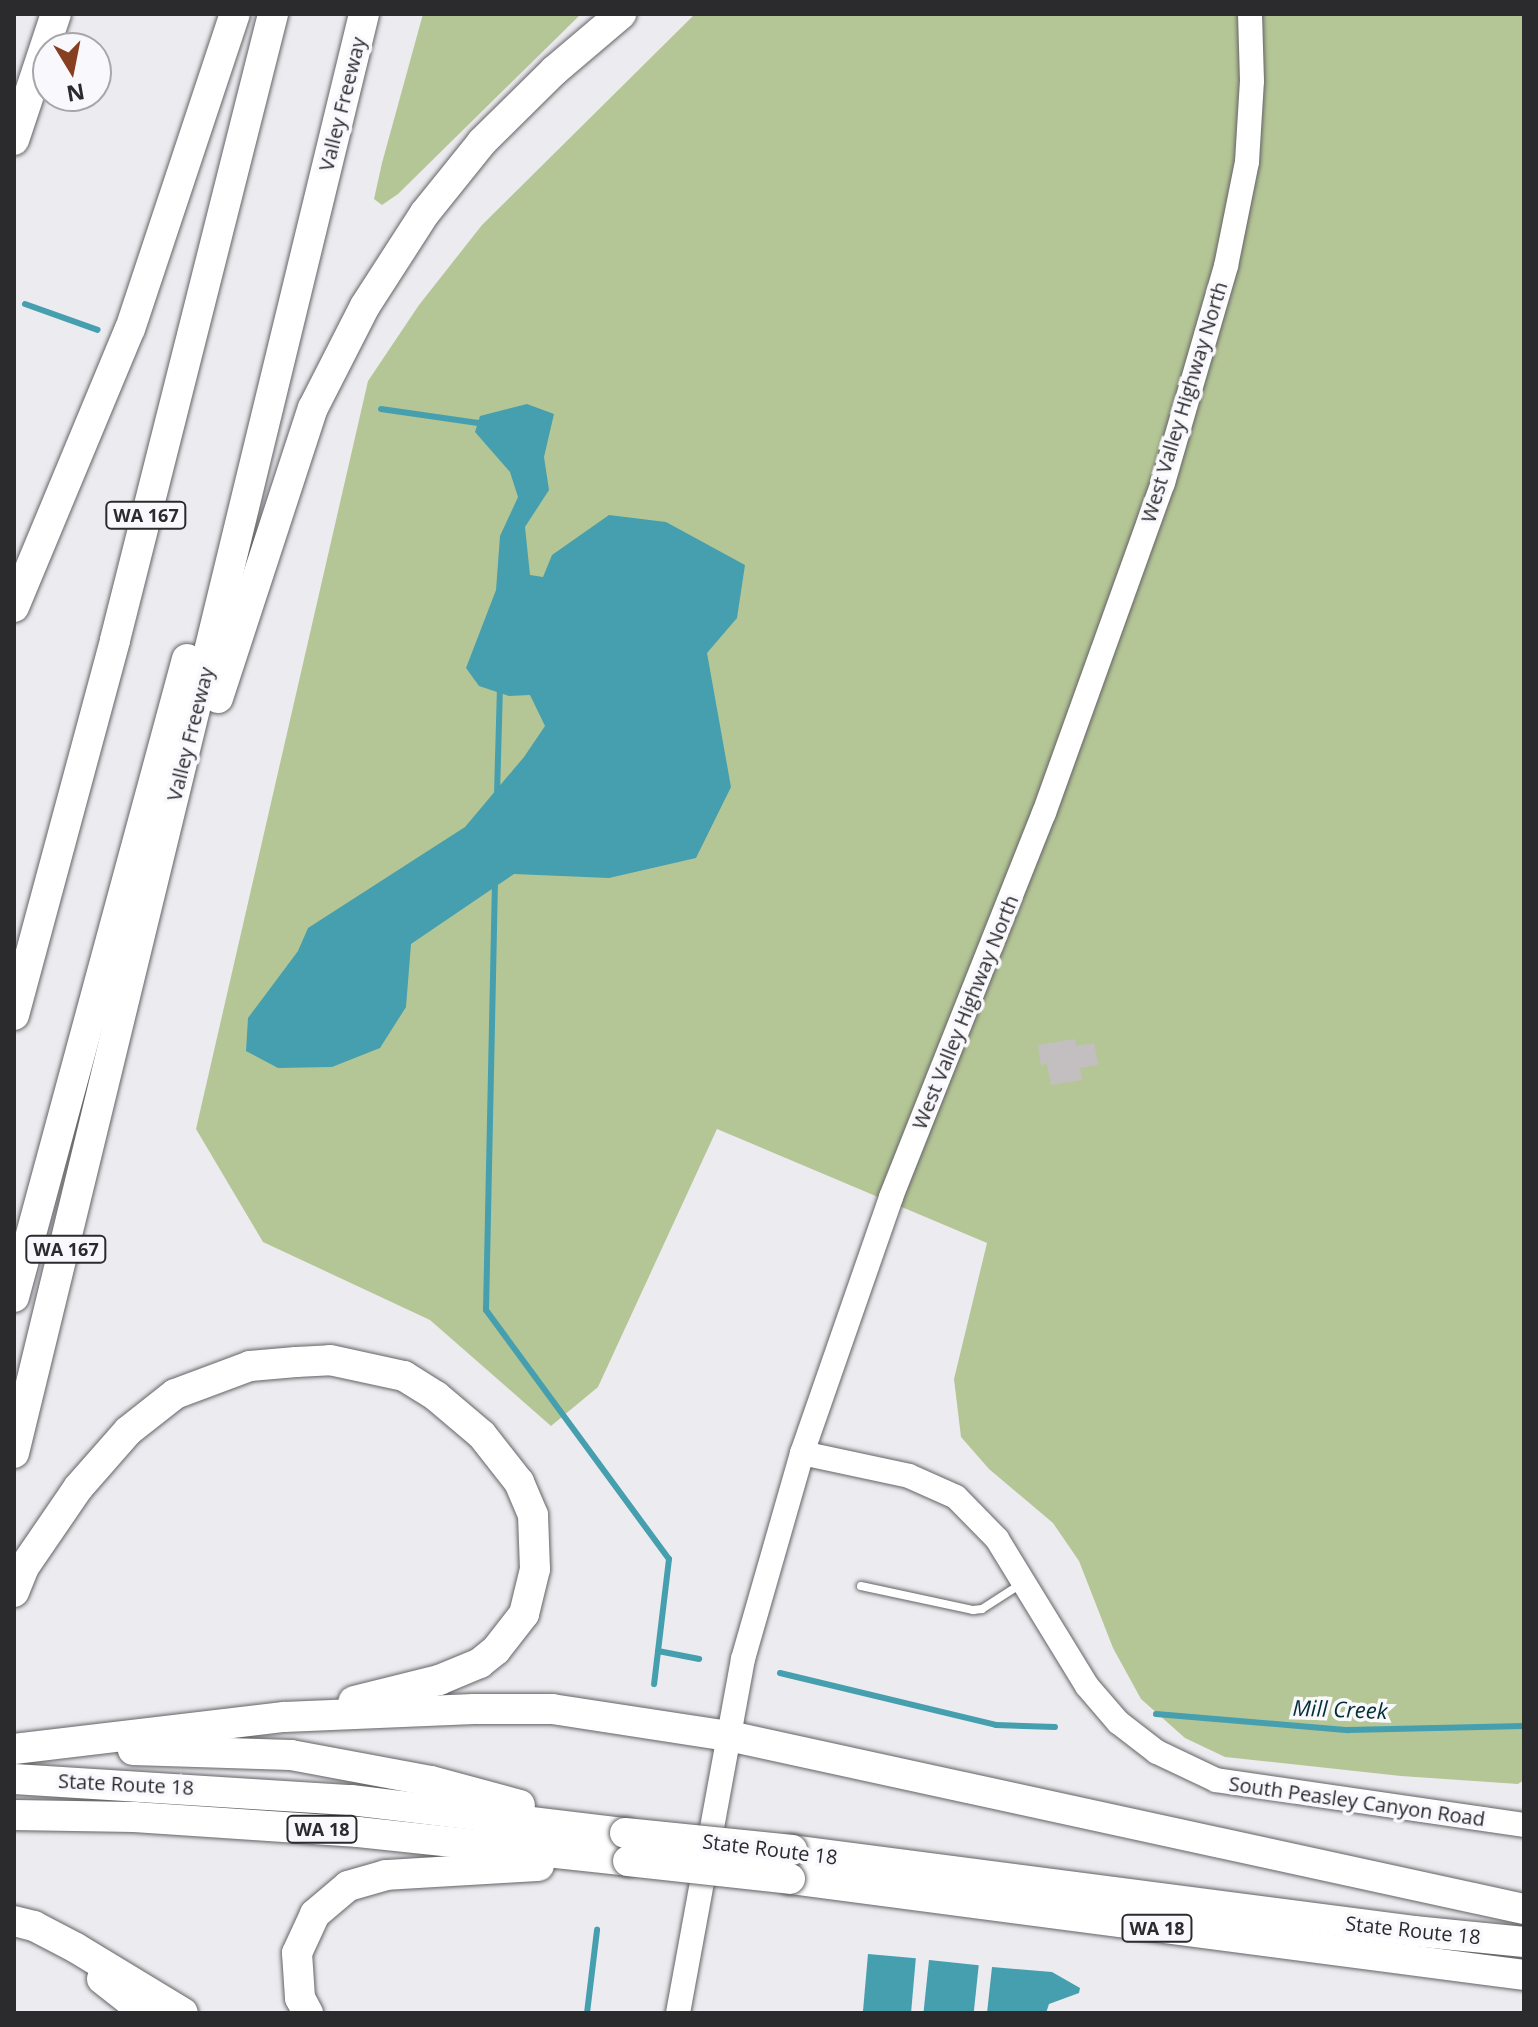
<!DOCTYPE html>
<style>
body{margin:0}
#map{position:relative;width:1538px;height:2027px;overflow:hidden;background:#ecebef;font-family:"Open Sans",sans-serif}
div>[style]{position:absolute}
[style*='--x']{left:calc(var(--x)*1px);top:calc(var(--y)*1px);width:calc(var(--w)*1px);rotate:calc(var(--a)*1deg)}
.green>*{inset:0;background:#b5c696}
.water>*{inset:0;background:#459fae;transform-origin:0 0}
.stream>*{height:6px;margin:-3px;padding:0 3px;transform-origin:3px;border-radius:3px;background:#459fae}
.building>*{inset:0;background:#c3bfc0}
.roads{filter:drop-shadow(0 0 2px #646366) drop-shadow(0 0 2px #646366)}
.lane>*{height:8px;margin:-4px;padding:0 4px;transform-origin:4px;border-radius:4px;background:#fff}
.secondary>*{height:24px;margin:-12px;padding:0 12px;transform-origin:12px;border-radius:12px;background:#fff}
.highway>*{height:30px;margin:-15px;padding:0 15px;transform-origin:15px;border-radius:15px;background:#fff}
.bridges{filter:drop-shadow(0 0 2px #646366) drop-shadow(0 0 2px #646366)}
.highway-bridge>*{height:30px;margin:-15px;padding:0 15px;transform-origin:15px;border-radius:15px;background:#fff}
span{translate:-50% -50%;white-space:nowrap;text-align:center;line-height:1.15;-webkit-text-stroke:7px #f9f8fc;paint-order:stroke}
.shield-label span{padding:2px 6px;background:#f9f8fc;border:2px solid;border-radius:6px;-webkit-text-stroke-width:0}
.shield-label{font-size:18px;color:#2b2a2c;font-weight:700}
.street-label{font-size:20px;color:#2b2a2c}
.water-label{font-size:22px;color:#022f36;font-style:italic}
.frame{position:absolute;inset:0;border:16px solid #2b2a2c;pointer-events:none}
.north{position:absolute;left:32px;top:32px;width:80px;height:80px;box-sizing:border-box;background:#f9f8fc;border:2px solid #a7a6a9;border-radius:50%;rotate:170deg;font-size:22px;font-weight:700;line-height:32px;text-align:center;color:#2b2a2c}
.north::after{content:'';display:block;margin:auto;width:28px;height:36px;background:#883f21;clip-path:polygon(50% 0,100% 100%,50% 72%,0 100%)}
</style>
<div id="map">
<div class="green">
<i style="clip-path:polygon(423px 14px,581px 14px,398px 194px,382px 205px,374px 199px,382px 163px)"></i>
<i style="clip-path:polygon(695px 14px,1524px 14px,1524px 1780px,1518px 1784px,1401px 1776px,1225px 1757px,1185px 1738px,1141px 1699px,1113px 1648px,1079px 1561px,1053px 1523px,989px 1469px,961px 1437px,954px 1379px,987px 1243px,717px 1129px,598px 1387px,551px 1426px,430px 1320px,263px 1242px,196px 1129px,368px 381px,419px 305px,482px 225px)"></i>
</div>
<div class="water">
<i style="clip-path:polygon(527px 404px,554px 414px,544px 457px,549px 490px,525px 527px,530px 575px,543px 577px,552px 555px,609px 515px,666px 522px,745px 565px,737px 618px,707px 653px,731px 787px,696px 858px,609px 878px,514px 874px,411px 944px,406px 1007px,380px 1048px,332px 1067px,278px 1068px,246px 1051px,248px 1018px,298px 951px,308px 928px,465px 827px,524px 757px,545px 726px,530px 695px,509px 696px,479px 686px,466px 668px,496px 590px,500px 536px,518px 497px,510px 472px,475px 432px,480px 416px)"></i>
<i style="left:868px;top:1954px;width:48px;height:59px;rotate:5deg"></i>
<i style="left:929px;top:1960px;width:50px;height:53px;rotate:6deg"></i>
<i style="clip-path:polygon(992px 1967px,1052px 1972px,1080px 1988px,1079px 1993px,1049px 2004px,1046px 2013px,987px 2013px)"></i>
</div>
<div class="stream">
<i style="--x:25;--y:304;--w:77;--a:19.6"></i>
<i style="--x:381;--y:409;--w:98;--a:8.2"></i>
<i style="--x:478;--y:423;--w:6;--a:39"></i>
<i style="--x:497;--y:794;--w:109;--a:-88.4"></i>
<i style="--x:495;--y:881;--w:429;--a:91.2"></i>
<i style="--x:486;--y:1310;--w:309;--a:53.7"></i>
<i style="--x:669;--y:1559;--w:126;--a:96.8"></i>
<i style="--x:658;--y:1651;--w:42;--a:11"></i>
<i style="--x:780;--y:1673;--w:222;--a:13.5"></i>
<i style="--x:996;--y:1725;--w:59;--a:1.9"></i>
<i style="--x:1156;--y:1714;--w:193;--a:4.8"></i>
<i style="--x:1348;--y:1730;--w:176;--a:-1.3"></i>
<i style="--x:587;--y:2013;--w:84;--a:-83.1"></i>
</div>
<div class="building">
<i style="clip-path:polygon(1075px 1039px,1076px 1046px,1094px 1043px,1098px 1065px,1080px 1068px,1082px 1080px,1051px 1085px,1047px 1064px,1041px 1065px,1038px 1045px)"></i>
</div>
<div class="roads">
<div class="lane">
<i style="--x:861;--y:1586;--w:115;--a:12.1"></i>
<i style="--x:973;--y:1610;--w:9;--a:-6"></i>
<i style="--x:982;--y:1609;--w:46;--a:-32.7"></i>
</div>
<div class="secondary">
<i style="--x:802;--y:1453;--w:109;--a:12.1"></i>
<i style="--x:909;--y:1476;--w:51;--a:24.1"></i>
<i style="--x:956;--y:1497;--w:59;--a:45.7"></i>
<i style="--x:997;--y:1539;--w:172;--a:58.5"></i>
<i style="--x:1087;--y:1686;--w:48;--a:49.3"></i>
<i style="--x:1118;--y:1722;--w:49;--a:37.6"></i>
<i style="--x:1157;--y:1752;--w:65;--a:25.4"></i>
<i style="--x:1216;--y:1780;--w:311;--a:8.3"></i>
<i style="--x:678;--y:2013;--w:360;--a:-79.6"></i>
<i style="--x:743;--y:1659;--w:214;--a:-74"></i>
<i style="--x:802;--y:1453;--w:271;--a:-70.8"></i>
<i style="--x:891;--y:1197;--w:413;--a:-68.3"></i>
<i style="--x:1044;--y:813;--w:351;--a:-70.2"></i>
<i style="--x:1163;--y:483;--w:226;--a:-73.8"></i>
<i style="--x:1226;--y:266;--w:106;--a:-78.6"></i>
<i style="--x:1247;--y:162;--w:81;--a:-86.5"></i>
<i style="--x:1252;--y:81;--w:67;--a:-91.7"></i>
</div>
<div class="highway">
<i style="--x:14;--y:140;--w:133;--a:-71.6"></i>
<i style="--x:14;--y:607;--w:301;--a:-67.4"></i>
<i style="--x:130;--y:329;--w:332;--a:-71.6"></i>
<i style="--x:218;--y:698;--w:305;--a:-71.9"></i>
<i style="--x:313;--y:408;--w:114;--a:-63"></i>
<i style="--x:365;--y:306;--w:111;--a:-57.2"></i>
<i style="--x:425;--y:213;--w:91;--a:-51.2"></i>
<i style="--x:482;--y:142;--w:103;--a:-44.6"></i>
<i style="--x:555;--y:70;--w:87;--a:-40.3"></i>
<i style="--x:14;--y:1015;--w:388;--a:-74.9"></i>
<i style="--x:115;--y:640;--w:646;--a:-75.83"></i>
<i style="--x:14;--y:1297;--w:661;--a:-74.83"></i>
<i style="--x:14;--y:1453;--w:1481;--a:-76.33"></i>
<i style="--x:14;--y:1592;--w:27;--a:-68"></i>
<i style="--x:24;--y:1567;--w:96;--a:-55.6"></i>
<i style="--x:78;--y:1488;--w:76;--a:-48.7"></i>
<i style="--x:128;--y:1431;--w:60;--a:-38.2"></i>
<i style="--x:175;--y:1394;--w:80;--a:-20.5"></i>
<i style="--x:250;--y:1366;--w:46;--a:-5"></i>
<i style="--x:296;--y:1362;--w:34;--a:-3"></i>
<i style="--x:330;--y:1360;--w:76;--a:12.2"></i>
<i style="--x:404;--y:1376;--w:38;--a:32"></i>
<i style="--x:436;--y:1396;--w:60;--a:40.3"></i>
<i style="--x:482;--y:1435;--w:60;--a:51.8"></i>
<i style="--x:519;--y:1482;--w:36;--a:67"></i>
<i style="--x:533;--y:1515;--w:54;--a:87.9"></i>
<i style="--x:535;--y:1569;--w:46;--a:103.7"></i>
<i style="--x:524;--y:1614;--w:46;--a:127.9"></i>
<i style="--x:496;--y:1650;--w:21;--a:141"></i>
<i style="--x:480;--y:1663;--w:44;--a:157.5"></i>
<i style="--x:439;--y:1680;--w:88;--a:166.1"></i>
<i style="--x:14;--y:1749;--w:272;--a:-6.8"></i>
<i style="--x:284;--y:1717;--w:190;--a:-2.4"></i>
<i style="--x:474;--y:1709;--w:78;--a:0"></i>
<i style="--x:552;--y:1709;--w:179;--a:8.7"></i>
<i style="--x:729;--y:1736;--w:814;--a:12.28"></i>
<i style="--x:133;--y:1750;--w:158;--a:1.8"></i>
<i style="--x:291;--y:1755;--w:142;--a:10.5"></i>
<i style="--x:431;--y:1781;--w:92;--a:15.1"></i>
<i style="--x:14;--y:1779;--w:338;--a:3.6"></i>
<i style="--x:351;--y:1800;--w:276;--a:6.9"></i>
<i style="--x:14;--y:1815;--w:120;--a:1"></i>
<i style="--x:134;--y:1817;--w:225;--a:3.8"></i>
<i style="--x:358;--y:1832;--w:272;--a:6.1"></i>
<i style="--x:792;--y:1850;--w:627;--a:7.42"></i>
<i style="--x:1414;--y:1931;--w:111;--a:5.7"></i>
<i style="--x:790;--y:1879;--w:740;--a:7.45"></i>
<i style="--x:14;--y:1921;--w:21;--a:14"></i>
<i style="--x:34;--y:1926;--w:47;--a:27.6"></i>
<i style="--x:76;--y:1948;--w:125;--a:31.3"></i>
<i style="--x:102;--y:1979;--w:34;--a:38"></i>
<i style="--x:129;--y:2000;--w:16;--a:55"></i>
<i style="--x:308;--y:2013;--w:17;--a:-118"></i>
<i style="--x:300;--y:1998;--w:45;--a:-93.8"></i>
<i style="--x:297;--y:1953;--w:43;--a:-65.2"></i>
<i style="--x:315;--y:1914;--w:43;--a:-40.3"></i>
<i style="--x:348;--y:1886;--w:40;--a:-16"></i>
<i style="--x:386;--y:1875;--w:153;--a:-3.4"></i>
</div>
</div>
<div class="bridges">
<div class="highway-bridge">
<i style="--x:625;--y:1833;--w:168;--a:5.8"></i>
<i style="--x:628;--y:1861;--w:163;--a:6.3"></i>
</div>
</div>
<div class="shield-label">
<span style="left:146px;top:515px">WA 167</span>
<span style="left:66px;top:1249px">WA 167</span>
<span style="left:322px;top:1829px">WA 18</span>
<span style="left:1157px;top:1928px">WA 18</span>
</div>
<div class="street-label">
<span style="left:342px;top:104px;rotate:-76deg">Valley Freeway</span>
<span style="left:1184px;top:402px;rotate:-73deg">West Valley Highway North</span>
<span style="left:190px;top:734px;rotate:-76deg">Valley Freeway</span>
<span style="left:965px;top:1012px;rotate:-68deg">West Valley Highway North</span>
<span style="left:126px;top:1784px;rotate:3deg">State Route 18</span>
<span style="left:1357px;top:1801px;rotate:8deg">South Peasley Canyon Road</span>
<span style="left:770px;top:1849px;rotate:7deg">State Route 18</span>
<span style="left:1413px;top:1930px;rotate:6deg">State Route 18</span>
</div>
<div class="water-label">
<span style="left:1340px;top:1709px;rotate:2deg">Mill Creek</span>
</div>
<div class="frame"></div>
<div class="north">N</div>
</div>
